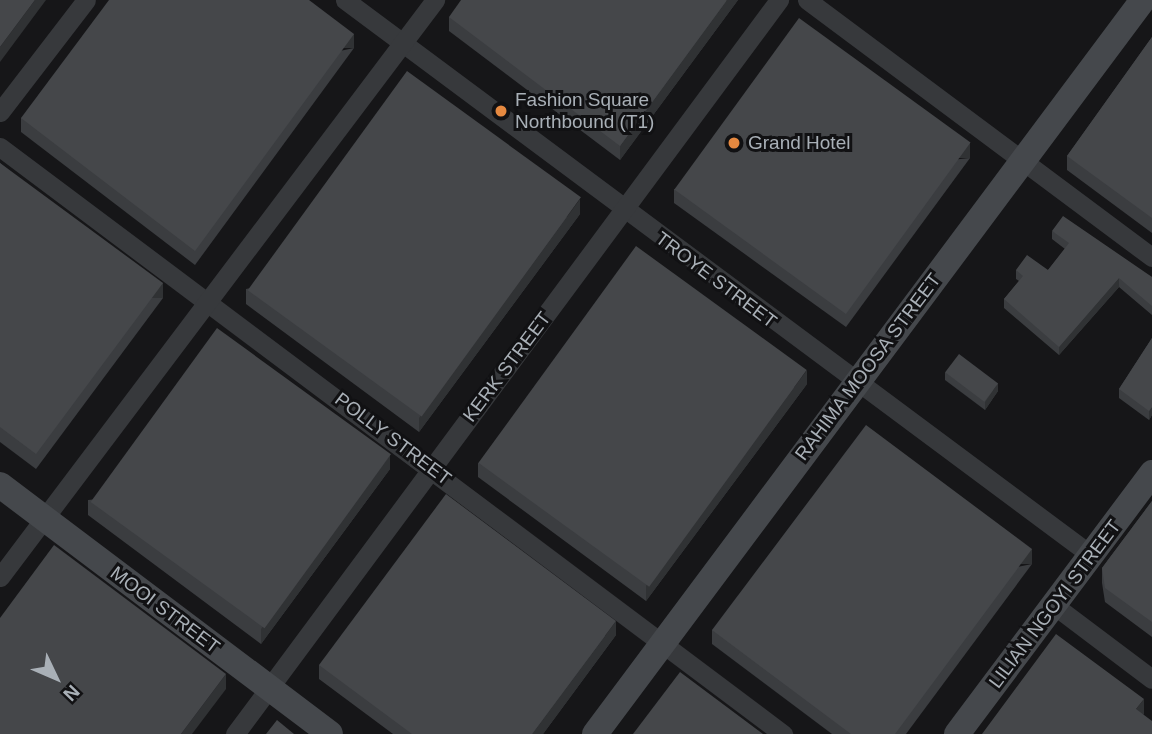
<!DOCTYPE html>
<style>
body{margin:0}
#map{position:relative;width:1152px;height:734px;overflow:hidden;background:#161618;font-family:Helvetica,sans-serif}
div>[style]{position:absolute}
[style*='--x']{left:calc(var(--x)*1px);top:calc(var(--y)*1px);width:calc(var(--w)*1px);rotate:calc(var(--a)*1deg)}
.street>*{height:19px;margin:-9.5px;padding:0 9.5px;transform-origin:9.5px;border-radius:9.5px;background:#37393c}
.secondary>*{height:26px;margin:-13px;padding:0 13px;transform-origin:13px;border-radius:13px;background:#45484c}
.wall>*{inset:0;background:#3b3d40}
.shaded-wall>*{inset:0;background:#303234;transform-origin:0 0}
.building>*{inset:0;background:#45474a;transform-origin:0 0}
.dots>*{width:19px;height:19px;translate:-50% -50%;box-sizing:border-box;border:4px solid #111113;border-radius:50%}
span{translate:-50% -50%;white-space:nowrap;text-align:center;line-height:1.15;-webkit-text-stroke:6px #111113;paint-order:stroke}
.poi-label{font-size:19px;color:#a9b0b7}
.left{translate:0 -50%;text-align:left}
.street-label{font-size:19px;color:#a9b0b7}
.north{position:absolute;left:21px;top:643px;width:70px;height:70px;-webkit-text-stroke:5px #111113;paint-order:stroke;rotate:134deg;font-size:19px;font-weight:700;line-height:28px;text-align:center;color:#a9b0b7}
.north::after{content:'';display:block;margin:auto;width:24px;height:32px;background:#a9b0b7;clip-path:polygon(50% 0,100% 100%,50% 72%,0 100%)}
</style>
<div id="map">
<div class="street">
<i style="--x:345;--y:0;--w:930;--a:36.65"></i>
<i style="--x:807;--y:0;--w:430;--a:36.7"></i>
<i style="--x:0;--y:112;--w:141;--a:-52.5"></i>
<i style="--x:0;--y:147;--w:979;--a:36.86"></i>
<i style="--x:0;--y:577;--w:723;--a:-52.99"></i>
<i style="--x:1055;--y:606;--w:121;--a:37"></i>
<i style="--x:235;--y:734;--w:914;--a:-53.46"></i>
</div>
<div class="secondary">
<i style="--x:0;--y:485;--w:413;--a:37"></i>
<i style="--x:595;--y:734;--w:916;--a:-53.26"></i>
<i style="--x:957;--y:734;--w:326;--a:-53.2"></i>
</div>
<div class="wall">
<i style="clip-path:polygon(738px 0,620px 160px,449px 31px,449px 17px)"></i>
<i style="clip-path:polygon(1152px 37px,1152px 233px,1067px 170px,1067px 156px)"></i>
<i style="clip-path:polygon(354px 48px,195px 265px,21px 132px,21px 118px)"></i>
<i style="clip-path:polygon(970px 158px,846px 327px,674px 203px,674px 189px)"></i>
<i style="clip-path:polygon(0 163px,163px 298px,36px 469px,0 442px)"></i>
<i style="clip-path:polygon(580px 214px,419px 432px,246px 304px,246px 289px)"></i>
<i style="clip-path:polygon(1052px 231px,1152px 277px,1152px 315px,1119px 287px,1059px 355px,1004px 308px,1004px 299px,1019px 281px,1016px 279px,1016px 270px,1048px 270px,1065px 249px,1052px 239px)"></i>
<i style="clip-path:polygon(1152px 338px,1152px 415px,1149px 420px,1119px 398px,1119px 389px)"></i>
<i style="clip-path:polygon(945px 372px,998px 391px,985px 410px,945px 380px)"></i>
<i style="clip-path:polygon(807px 384px,646px 601px,478px 477px,478px 463px)"></i>
<i style="clip-path:polygon(390px 469px,261px 644px,88px 515px,88px 500px)"></i>
<i style="clip-path:polygon(1152px 501px,1152px 637px,1105px 602px,1102px 583px,1102px 568px)"></i>
<i style="clip-path:polygon(1032px 564px,906px 734px,832px 734px,712px 644px,712px 630px)"></i>
<i style="clip-path:polygon(616px 635px,543px 734px,393px 734px,319px 679px,319px 665px)"></i>
</div>
<div class="shaded-wall">
<i style="clip-path:polygon(35px 0,46px 0,0 62px,0 47px)"></i>
<i style="clip-path:polygon(727px 0,738px 0,620px 160px,620px 146px)"></i>
<i style="left:354px;top:34px;width:14px;height:269px;rotate:90deg"></i>
<i style="left:970px;top:143px;width:15px;height:210px;rotate:90deg"></i>
<i style="clip-path:polygon(580px 199px,580px 214px,419px 432px,419px 418px)"></i>
<i style="clip-path:polygon(1119px 278px,1119px 287px,1059px 355px,1059px 347px)"></i>
<i style="left:163px;top:283px;width:15px;height:213px;rotate:90deg"></i>
<i style="clip-path:polygon(807px 370px,807px 384px,646px 601px,646px 586px)"></i>
<i style="clip-path:polygon(998px 383px,998px 391px,985px 410px,985px 402px)"></i>
<i style="clip-path:polygon(1152px 407px,1152px 415px,1149px 420px,1149px 411px)"></i>
<i style="clip-path:polygon(390px 455px,390px 469px,261px 644px,261px 629px)"></i>
<i style="left:1032px;top:549px;width:15px;height:230px;rotate:90deg"></i>
<i style="clip-path:polygon(616px 621px,616px 635px,543px 734px,532px 734px)"></i>
<i style="clip-path:polygon(226px 674px,226px 689px,192px 734px,181px 734px)"></i>
<i style="clip-path:polygon(1144px 699px,1144px 714px,1136px 724px,1136px 709px)"></i>
</div>
<div class="building">
<i style="clip-path:polygon(0 0,35px 0,0 47px)"></i>
<i style="clip-path:polygon(109px 0,309px 0,354px 34px,195px 251px,21px 118px)"></i>
<i style="clip-path:polygon(461px 0,727px 0,620px 146px,449px 17px)"></i>
<i style="left:799px;top:18px;width:212px;height:212px;rotate:36deg"></i>
<i style="clip-path:polygon(1152px 37px,1152px 218px,1067px 156px)"></i>
<i style="left:407px;top:71px;width:215px;height:271px;rotate:36deg"></i>
<i style="clip-path:polygon(0 163px,163px 283px,36px 454px,0 427px)"></i>
<i style="clip-path:polygon(1063px 216px,1152px 277px,1152px 306px,1119px 278px,1059px 347px,1004px 299px,1023px 276px,1016px 270px,1027px 255px,1048px 270px,1069px 243px,1052px 231px)"></i>
<i style="left:636px;top:246px;width:211px;height:268px;rotate:36deg"></i>
<i style="left:217px;top:328px;width:215px;height:215px;rotate:36deg"></i>
<i style="clip-path:polygon(1152px 338px,1152px 407px,1149px 411px,1119px 389px)"></i>
<i style="left:959px;top:354px;width:49px;height:23px;rotate:37deg"></i>
<i style="clip-path:polygon(866px 425px,1032px 549px,895px 734px,851px 734px,712px 630px)"></i>
<i style="clip-path:polygon(446px 494px,616px 621px,532px 734px,412px 734px,319px 665px)"></i>
<i style="clip-path:polygon(1152px 501px,1152px 622px,1105px 588px,1102px 568px)"></i>
<i style="clip-path:polygon(54px 545px,226px 674px,181px 734px,0 734px,0 618px)"></i>
<i style="clip-path:polygon(1056px 634px,1144px 699px,1136px 709px,1152px 721px,1152px 734px,982px 734px)"></i>
<i style="clip-path:polygon(680px 672px,763px 734px,633px 734px)"></i>
<i style="clip-path:polygon(277px 720px,294px 734px,266px 734px)"></i>
</div>
<div class="dots">
<i style="left:501px;top:111px;background:#e68940"></i>
<i style="left:734px;top:143px;background:#e68940"></i>
</div>
<div class="poi-label">
<span class="left" style="left:515px;top:111px">Fashion Square<br>Northbound (T1)</span>
<span class="left" style="left:748px;top:143px">Grand Hotel</span>
</div>
<div class="street-label">
<span style="left:716px;top:280px;rotate:37deg">TROYE STREET</span>
<span style="left:507px;top:367px;rotate:-53deg">KERK STREET</span>
<span style="left:868px;top:367px;rotate:-53deg">RAHIMA MOOSA STREET</span>
<span style="left:393px;top:439px;rotate:37deg">POLLY STREET</span>
<span style="left:1055px;top:604px;rotate:-53deg">LILIAN NGOYI STREET</span>
<span style="left:165px;top:610px;rotate:37deg">MOOI STREET</span>
</div>
<div class="north">N</div>
</div>
